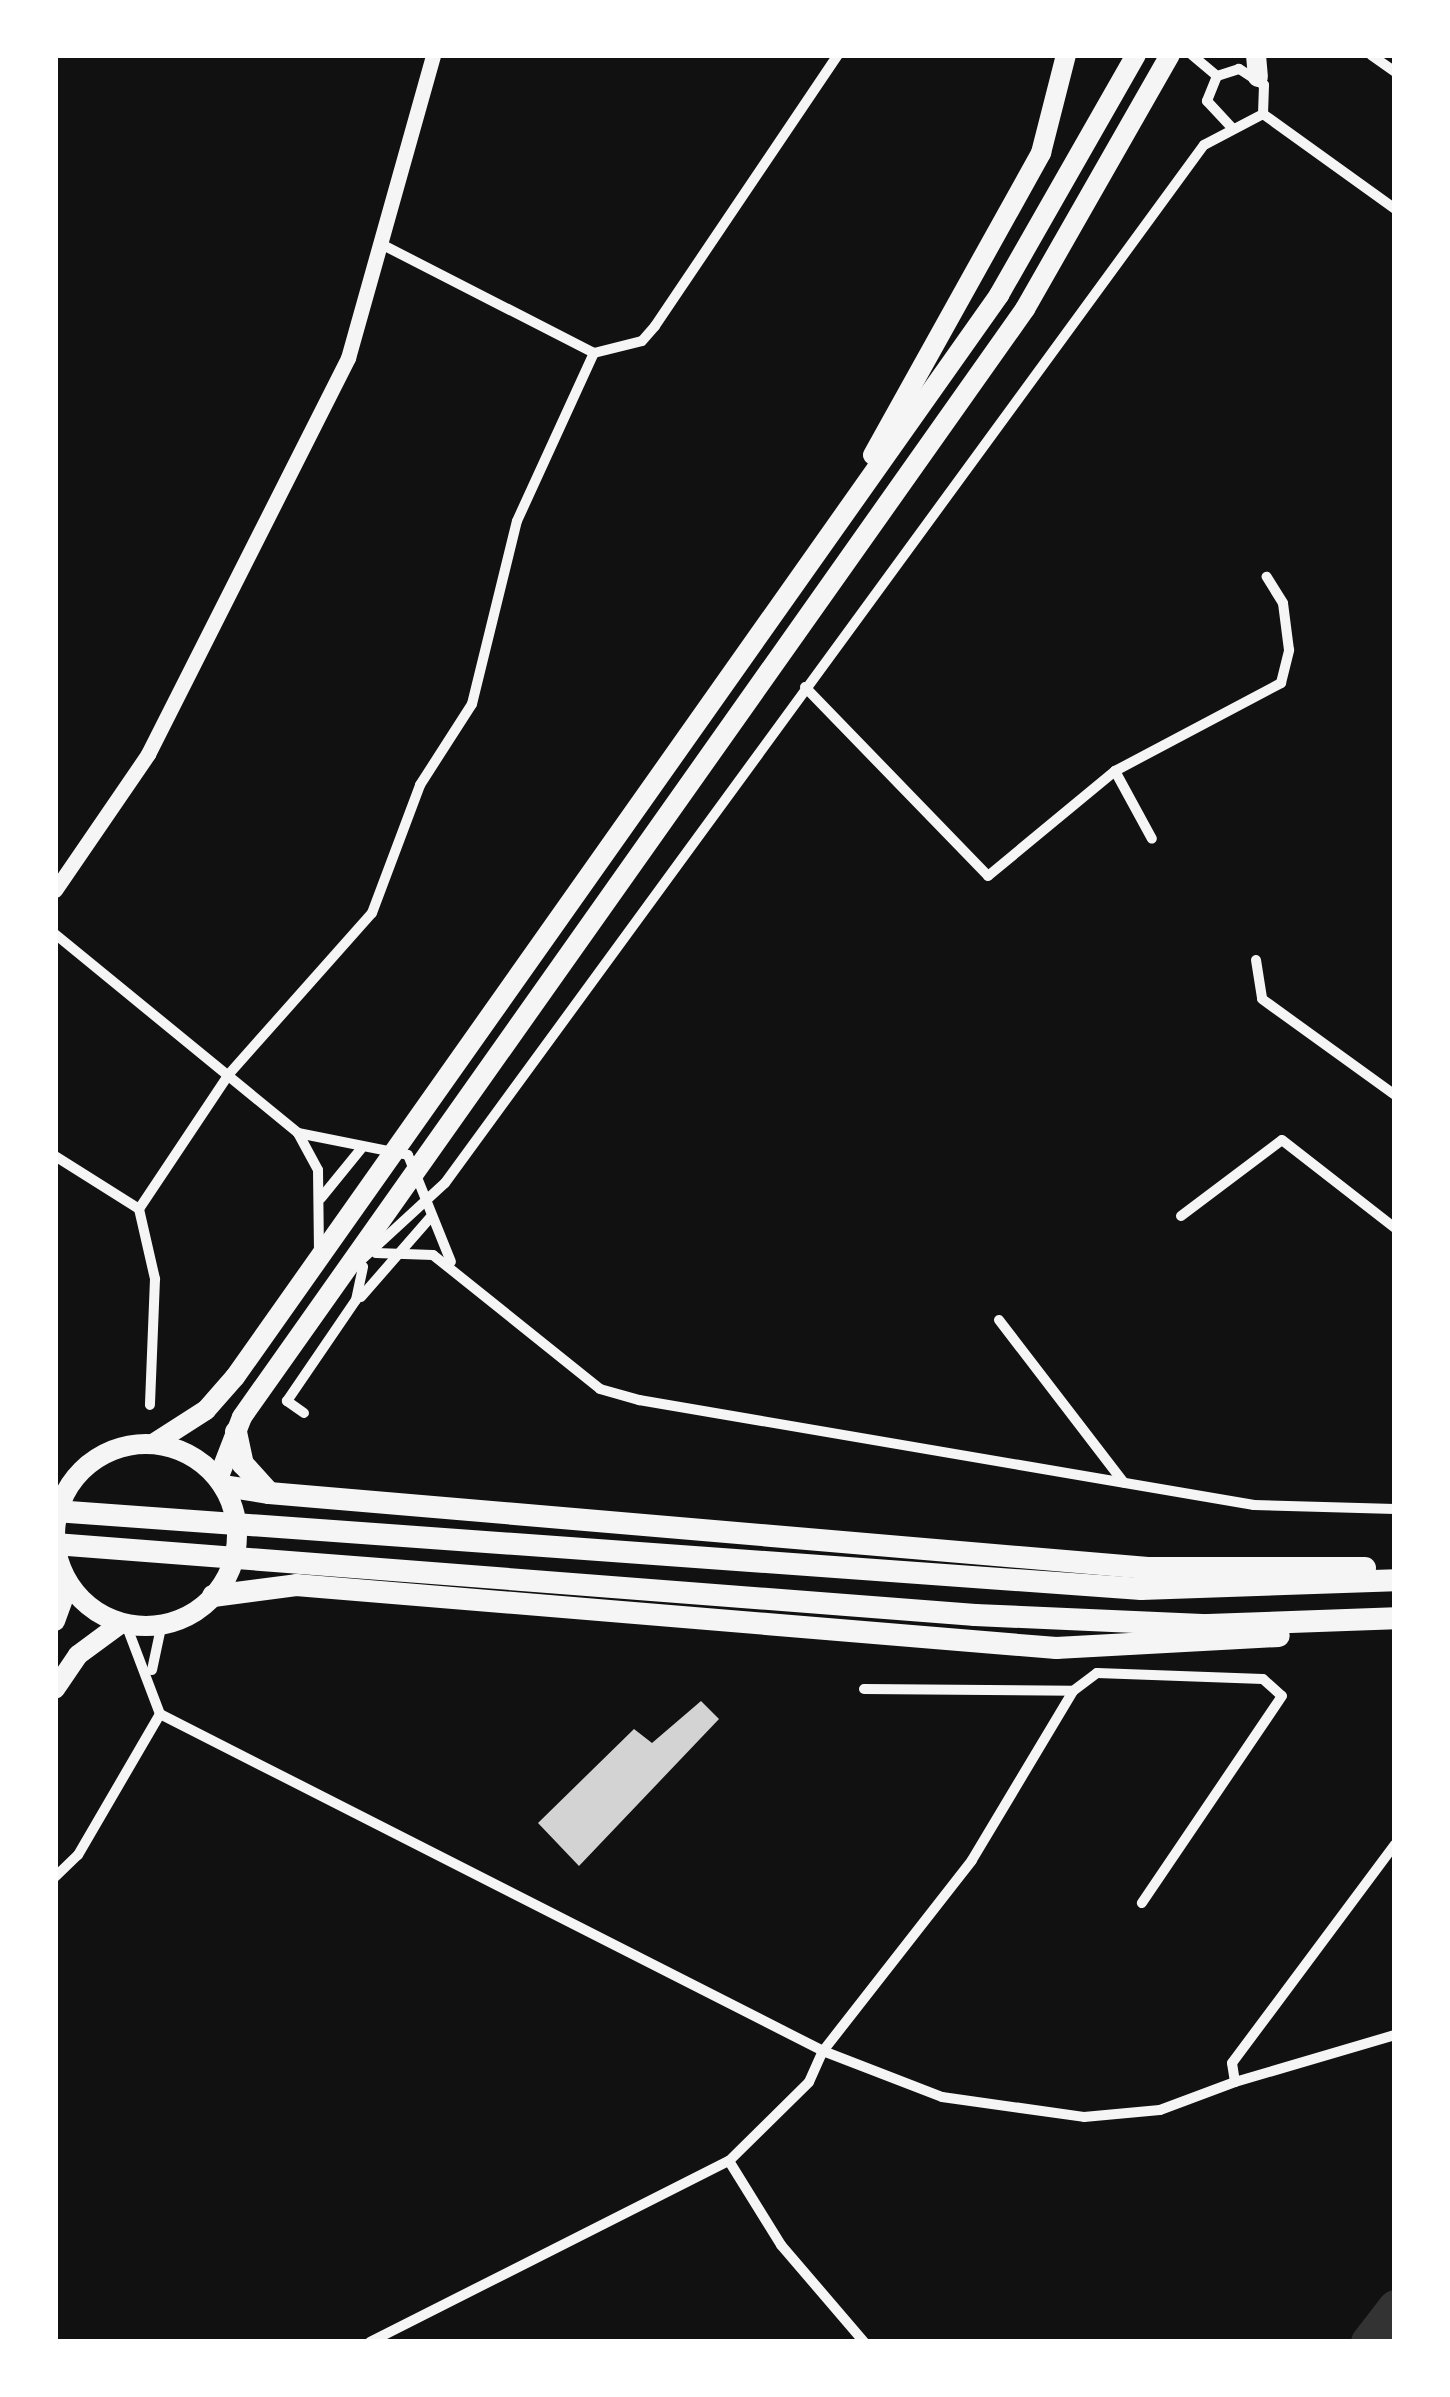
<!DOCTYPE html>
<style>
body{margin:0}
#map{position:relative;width:1450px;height:2397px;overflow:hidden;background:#111;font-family:Mulish,sans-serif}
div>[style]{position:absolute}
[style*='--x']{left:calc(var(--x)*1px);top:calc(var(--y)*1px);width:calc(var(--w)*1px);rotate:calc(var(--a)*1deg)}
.river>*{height:35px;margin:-17.5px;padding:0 17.5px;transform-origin:17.5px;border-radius:17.5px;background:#333}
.building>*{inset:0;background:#d3d3d3}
.minor>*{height:10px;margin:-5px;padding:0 5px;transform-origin:5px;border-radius:5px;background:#f5f5f5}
.tertiary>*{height:15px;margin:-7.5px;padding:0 7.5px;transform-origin:7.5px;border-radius:7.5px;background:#f5f5f5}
.trunk>*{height:20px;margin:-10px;padding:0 10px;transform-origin:10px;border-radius:10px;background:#f5f5f5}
.trunk>.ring{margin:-10px;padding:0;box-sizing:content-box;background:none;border:20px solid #f5f5f5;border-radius:50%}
.motorway>*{height:22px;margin:-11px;padding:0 11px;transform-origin:11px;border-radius:11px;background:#f5f5f5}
span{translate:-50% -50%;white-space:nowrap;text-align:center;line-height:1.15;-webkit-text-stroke:8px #fff;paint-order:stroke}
.frame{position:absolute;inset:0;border:58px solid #fff;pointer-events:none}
</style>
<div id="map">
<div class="river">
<i style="--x:1368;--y:2342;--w:44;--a:-52.4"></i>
</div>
<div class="building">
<i style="clip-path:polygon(701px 1701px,719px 1719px,579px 1866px,538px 1823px,634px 1729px,652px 1743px)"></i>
</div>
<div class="minor">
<i style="--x:1192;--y:55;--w:33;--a:40"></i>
<i style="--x:1371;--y:55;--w:29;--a:35"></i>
<i style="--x:1263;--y:114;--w:163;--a:35.7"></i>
<i style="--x:381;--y:244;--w:239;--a:27.1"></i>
<i style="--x:805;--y:687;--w:263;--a:45.9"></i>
<i style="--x:988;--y:876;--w:165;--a:-39.6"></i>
<i style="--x:1115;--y:771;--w:188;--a:-27.9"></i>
<i style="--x:1281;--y:683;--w:34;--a:-76"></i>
<i style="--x:1289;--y:650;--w:47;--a:-97.3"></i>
<i style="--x:1283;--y:603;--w:31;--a:-122"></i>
<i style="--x:1115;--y:771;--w:77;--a:61.4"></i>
<i style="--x:55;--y:934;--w:314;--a:39.3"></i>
<i style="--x:298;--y:1133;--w:42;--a:61.6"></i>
<i style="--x:318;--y:1170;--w:81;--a:89.3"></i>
<i style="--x:1256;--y:960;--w:39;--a:81"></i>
<i style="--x:1262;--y:999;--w:164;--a:35.8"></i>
<i style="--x:298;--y:1133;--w:112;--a:11.3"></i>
<i style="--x:408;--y:1155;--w:115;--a:68.1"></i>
<i style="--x:55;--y:1156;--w:99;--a:32.2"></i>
<i style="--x:139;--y:1209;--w:72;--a:77.1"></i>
<i style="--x:155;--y:1279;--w:126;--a:92.3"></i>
<i style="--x:321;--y:1198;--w:63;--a:-50.8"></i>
<i style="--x:139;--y:1209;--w:162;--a:-56.3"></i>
<i style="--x:229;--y:1074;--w:215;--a:-48.4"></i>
<i style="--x:372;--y:913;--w:137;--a:-69.4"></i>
<i style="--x:420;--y:785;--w:96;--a:-57.3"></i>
<i style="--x:472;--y:704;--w:188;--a:-76.2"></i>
<i style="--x:517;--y:521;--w:185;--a:-65.4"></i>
<i style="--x:594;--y:353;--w:49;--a:-14"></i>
<i style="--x:642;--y:341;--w:20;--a:-49"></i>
<i style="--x:655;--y:326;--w:327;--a:-56"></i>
<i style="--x:1181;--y:1216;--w:126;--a:-37"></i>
<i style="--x:1282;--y:1140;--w:143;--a:37.9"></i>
<i style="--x:376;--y:1253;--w:57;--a:2"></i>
<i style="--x:433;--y:1255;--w:214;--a:38.7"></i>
<i style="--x:600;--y:1389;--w:41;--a:15.8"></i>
<i style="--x:639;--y:1400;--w:624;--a:9.69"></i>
<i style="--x:1254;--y:1505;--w:141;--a:1.6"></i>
<i style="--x:346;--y:1274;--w:134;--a:-42.6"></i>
<i style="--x:445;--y:1183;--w:1286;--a:-53.83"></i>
<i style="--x:1204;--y:145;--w:67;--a:-27.7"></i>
<i style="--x:1263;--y:114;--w:29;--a:-88"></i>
<i style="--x:1264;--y:85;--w:30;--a:-147"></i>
<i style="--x:1239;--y:69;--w:23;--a:162"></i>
<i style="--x:1217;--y:76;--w:27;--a:112"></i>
<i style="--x:1207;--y:101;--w:37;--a:47"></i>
<i style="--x:361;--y:1297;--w:105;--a:-48.9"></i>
<i style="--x:999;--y:1320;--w:205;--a:52.5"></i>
<i style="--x:304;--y:1413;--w:21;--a:-145"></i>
<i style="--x:287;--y:1401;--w:122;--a:-55.7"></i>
<i style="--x:356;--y:1300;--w:34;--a:-78"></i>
<i style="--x:152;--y:1670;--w:48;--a:-78"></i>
<i style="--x:864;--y:1689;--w:209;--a:0.5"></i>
<i style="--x:160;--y:1714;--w:744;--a:26.94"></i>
<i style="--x:823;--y:2051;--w:242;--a:-52"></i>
<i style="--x:972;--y:1860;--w:197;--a:-59.1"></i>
<i style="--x:1073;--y:1691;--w:30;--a:-37"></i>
<i style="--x:1097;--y:1673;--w:166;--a:2.1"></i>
<i style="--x:1263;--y:1679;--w:25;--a:42"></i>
<i style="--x:1282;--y:1696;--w:250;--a:124.1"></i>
<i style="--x:55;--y:1877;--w:32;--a:-44"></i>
<i style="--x:78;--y:1855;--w:163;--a:-59.8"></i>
<i style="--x:160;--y:1714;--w:93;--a:-110.8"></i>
<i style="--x:1235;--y:2082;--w:167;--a:-16.4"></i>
<i style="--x:729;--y:2161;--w:99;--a:58.2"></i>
<i style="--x:781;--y:2245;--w:128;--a:49.4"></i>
<i style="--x:370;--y:2342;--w:402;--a:-26.8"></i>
<i style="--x:729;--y:2161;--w:112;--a:-44.6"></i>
<i style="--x:809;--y:2082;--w:34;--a:-66"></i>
<i style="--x:823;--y:2051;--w:128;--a:21.1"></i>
<i style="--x:942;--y:2097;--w:143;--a:8"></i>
<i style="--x:1084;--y:2117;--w:76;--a:-5.3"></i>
<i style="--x:1160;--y:2110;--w:80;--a:-20.5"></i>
<i style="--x:1235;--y:2082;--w:19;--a:-99"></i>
<i style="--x:1232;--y:2063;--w:273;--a:-53.3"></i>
</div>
<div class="tertiary">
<i style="--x:55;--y:890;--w:165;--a:-55.6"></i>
<i style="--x:148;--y:754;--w:444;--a:-63.2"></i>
<i style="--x:348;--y:358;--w:315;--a:-74.3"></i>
</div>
<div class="trunk">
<i style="--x:1256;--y:55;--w:22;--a:85"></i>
<i style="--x:873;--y:455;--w:346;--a:-60.9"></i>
<i style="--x:1041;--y:153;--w:101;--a:-75.7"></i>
<i class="ring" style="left:55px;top:1444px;width:162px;height:162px"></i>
<i style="--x:153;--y:1444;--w:63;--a:-32.7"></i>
<i style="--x:206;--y:1410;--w:44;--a:-48.7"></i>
<i style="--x:235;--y:1377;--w:1325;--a:-54.77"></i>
<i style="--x:999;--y:295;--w:276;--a:-60.3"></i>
<i style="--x:218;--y:1479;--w:66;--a:-68.8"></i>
<i style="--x:242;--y:1417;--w:1357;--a:-54.75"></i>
<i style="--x:1025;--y:309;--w:292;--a:-60.3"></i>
<i style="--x:55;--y:1621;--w:37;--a:-70"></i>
<i style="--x:55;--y:1689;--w:41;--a:-55.9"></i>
<i style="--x:78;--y:1655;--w:52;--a:-36.4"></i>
</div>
<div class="motorway">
<i style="--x:236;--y:1432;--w:33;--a:78"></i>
<i style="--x:243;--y:1464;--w:39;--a:48"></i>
<i style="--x:269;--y:1493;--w:882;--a:4.88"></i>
<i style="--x:1148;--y:1568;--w:217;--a:0"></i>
<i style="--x:224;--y:1486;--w:46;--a:8.8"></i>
<i style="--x:55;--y:1511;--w:1089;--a:4.11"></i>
<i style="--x:1141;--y:1589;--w:254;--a:-2"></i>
<i style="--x:55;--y:1544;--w:923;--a:4.41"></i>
<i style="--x:975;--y:1615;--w:233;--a:2.5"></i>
<i style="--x:1208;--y:1625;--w:187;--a:-2.1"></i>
<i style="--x:213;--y:1596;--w:84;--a:-7.5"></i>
<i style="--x:296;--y:1585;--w:763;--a:4.74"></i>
<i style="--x:1056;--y:1648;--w:223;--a:-3.1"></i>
</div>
<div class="frame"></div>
</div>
